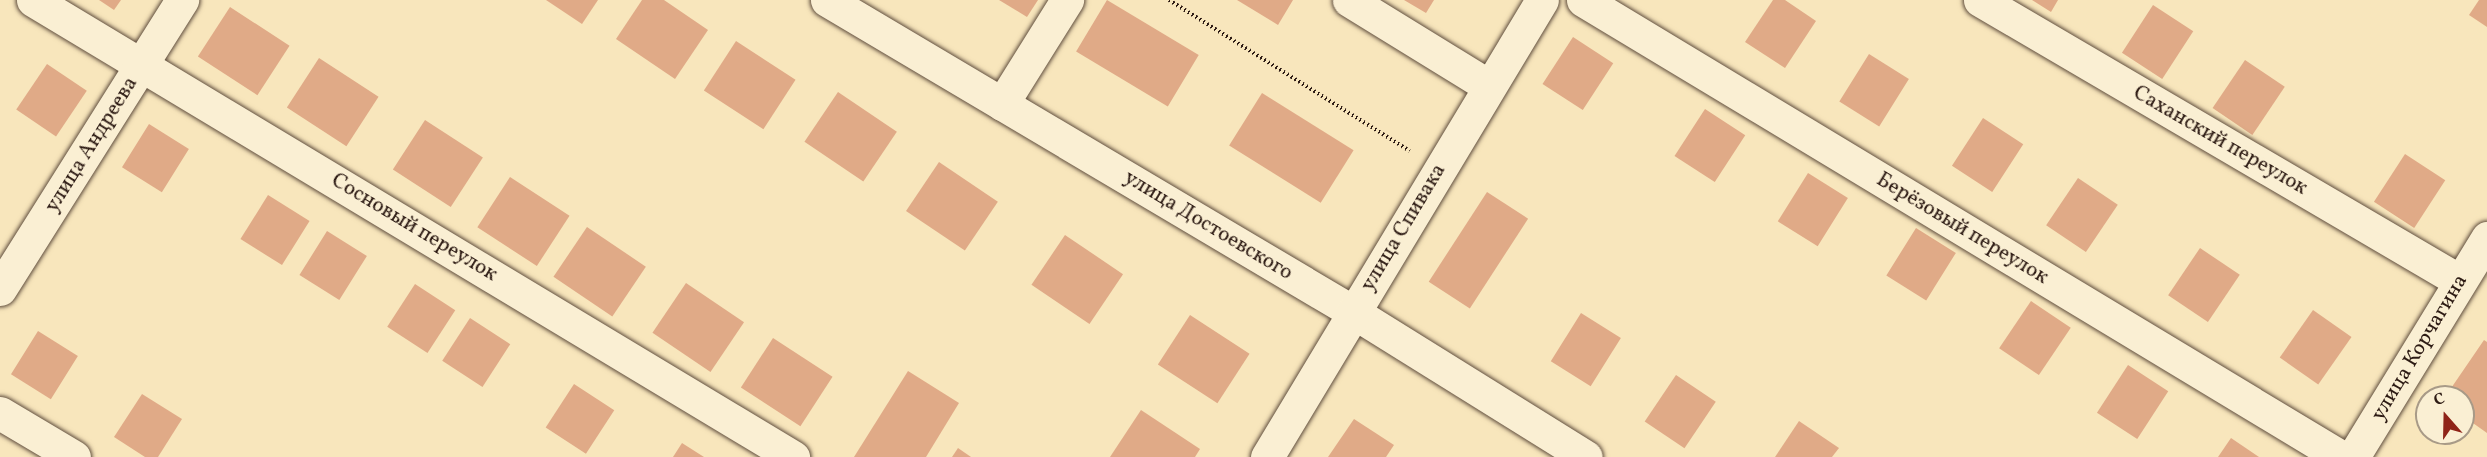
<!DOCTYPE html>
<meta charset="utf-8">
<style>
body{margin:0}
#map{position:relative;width:2487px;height:457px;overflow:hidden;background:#f8e6bc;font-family:Vollkorn,serif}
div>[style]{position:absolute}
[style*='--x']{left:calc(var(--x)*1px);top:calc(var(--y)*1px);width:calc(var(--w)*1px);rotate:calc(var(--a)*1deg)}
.building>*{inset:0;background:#e0aa87;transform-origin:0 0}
.path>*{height:4px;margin-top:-2px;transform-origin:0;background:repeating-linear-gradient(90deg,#2d1b14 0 1.5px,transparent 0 4.5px)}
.roads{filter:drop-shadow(0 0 2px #604e3e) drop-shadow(0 0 2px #604e3e)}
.minor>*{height:33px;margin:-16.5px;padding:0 16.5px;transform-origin:16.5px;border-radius:16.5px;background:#faefd3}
span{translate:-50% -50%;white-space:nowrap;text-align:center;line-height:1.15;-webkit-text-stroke:4.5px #faefd3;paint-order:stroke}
.street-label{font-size:21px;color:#2d1b14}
.north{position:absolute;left:2415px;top:385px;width:60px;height:60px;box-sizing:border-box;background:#faefd3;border:2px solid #a89a87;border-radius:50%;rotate:340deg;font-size:16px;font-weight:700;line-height:24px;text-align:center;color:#2d1b14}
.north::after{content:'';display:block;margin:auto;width:21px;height:27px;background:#8f2418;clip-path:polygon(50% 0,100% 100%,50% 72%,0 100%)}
</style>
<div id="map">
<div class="building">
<i style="clip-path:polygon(99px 0,121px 0,114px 10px)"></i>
<i style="clip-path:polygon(546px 0,598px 0,582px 24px)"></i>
<i style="clip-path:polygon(642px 0,664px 0,708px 30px,675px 79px,616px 39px)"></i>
<i style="clip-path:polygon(999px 0,1038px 0,1027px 17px)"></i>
<i style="left:1107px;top:0;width:107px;height:60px;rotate:31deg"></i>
<i style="clip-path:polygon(1237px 0,1293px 0,1278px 25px)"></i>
<i style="clip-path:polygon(1404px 0,1434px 0,1426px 13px)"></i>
<i style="clip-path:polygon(1773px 0,1785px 0,1816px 21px,1785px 68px,1745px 42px)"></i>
<i style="clip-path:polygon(2032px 0,2058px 0,2051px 12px)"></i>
<i style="clip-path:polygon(2479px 0,2487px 0,2487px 27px,2469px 15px)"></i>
<i style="left:2153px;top:5px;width:48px;height:57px;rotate:33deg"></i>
<i style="left:230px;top:7px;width:71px;height:59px;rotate:33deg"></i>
<i style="left:1573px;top:37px;width:48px;height:56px;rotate:33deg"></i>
<i style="left:736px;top:41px;width:71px;height:59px;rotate:33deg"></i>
<i style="left:1869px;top:54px;width:47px;height:56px;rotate:32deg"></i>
<i style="left:319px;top:58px;width:71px;height:59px;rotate:33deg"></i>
<i style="left:2245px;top:60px;width:48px;height:58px;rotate:34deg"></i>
<i style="left:47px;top:64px;width:48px;height:55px;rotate:34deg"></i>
<i style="left:838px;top:92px;width:71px;height:60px;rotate:34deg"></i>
<i style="left:1262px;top:93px;width:108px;height:62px;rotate:32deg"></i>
<i style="left:1705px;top:109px;width:48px;height:56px;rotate:33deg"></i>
<i style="left:1983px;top:118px;width:48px;height:57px;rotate:33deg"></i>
<i style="left:425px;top:120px;width:69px;height:59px;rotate:33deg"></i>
<i style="left:149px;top:124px;width:47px;height:51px;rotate:32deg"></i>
<i style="left:2405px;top:154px;width:48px;height:57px;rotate:33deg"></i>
<i style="left:939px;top:162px;width:71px;height:59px;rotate:34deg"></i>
<i style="left:1808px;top:173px;width:47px;height:57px;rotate:32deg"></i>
<i style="left:510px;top:177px;width:71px;height:60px;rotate:33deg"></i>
<i style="left:2078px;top:178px;width:48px;height:57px;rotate:34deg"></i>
<i style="left:1487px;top:192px;width:49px;height:107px;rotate:33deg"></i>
<i style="left:268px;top:195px;width:49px;height:52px;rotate:32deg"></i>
<i style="left:587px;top:227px;width:71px;height:60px;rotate:34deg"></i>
<i style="left:1916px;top:228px;width:47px;height:56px;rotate:32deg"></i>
<i style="left:327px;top:231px;width:47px;height:52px;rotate:32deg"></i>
<i style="left:1065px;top:235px;width:70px;height:60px;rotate:34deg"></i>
<i style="left:2200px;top:248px;width:48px;height:57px;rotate:34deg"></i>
<i style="left:686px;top:283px;width:70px;height:60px;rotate:34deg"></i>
<i style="left:415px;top:284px;width:48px;height:51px;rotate:33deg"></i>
<i style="left:2031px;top:301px;width:48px;height:57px;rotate:34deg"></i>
<i style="left:2313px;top:310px;width:47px;height:58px;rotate:35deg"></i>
<i style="left:1581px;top:313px;width:47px;height:57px;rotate:32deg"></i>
<i style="left:1190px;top:315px;width:71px;height:59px;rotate:33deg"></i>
<i style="left:470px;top:318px;width:48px;height:51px;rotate:33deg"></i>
<i style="left:38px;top:331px;width:47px;height:51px;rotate:32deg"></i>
<i style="left:773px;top:338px;width:71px;height:59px;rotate:33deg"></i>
<i style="clip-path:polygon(2484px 340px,2487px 342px,2487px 433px,2463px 416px,2463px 397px,2445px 397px)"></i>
<i style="left:2128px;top:365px;width:48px;height:57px;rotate:33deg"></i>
<i style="clip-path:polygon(908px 371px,959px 403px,926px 457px,854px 457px)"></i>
<i style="left:1676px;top:375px;width:48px;height:56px;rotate:34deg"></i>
<i style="left:574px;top:384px;width:48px;height:52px;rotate:33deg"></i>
<i style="clip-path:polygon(142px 394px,182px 419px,158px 457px,145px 457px,114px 437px)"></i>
<i style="clip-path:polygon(1141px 410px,1200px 449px,1195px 457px,1110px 457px)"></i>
<i style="clip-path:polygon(1354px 419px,1394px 445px,1386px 457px,1328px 457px)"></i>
<i style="clip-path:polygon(1799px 421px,1839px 448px,1832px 457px,1775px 457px)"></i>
<i style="clip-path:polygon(2231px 438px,2259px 457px,2218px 457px)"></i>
<i style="clip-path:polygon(682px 443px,704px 457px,673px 457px)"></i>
<i style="clip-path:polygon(958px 448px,971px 457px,952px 457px)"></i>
</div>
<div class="path">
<i style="--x:1169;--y:0;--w:284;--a:32.1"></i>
</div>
<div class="roads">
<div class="minor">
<i style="--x:33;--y:0;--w:887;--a:31.02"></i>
<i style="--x:827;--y:0;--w:612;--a:30.67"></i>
<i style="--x:1353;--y:312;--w:274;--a:31.9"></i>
<i style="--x:1349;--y:0;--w:164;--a:31.6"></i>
<i style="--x:1583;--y:0;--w:885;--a:31.09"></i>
<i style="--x:1980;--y:0;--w:556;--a:30.35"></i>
<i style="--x:1002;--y:104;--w:123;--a:-58"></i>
<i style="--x:0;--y:289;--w:342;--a:-57.8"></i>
<i style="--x:0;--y:413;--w:86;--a:30.7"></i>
<i style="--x:1267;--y:457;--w:533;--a:-58.96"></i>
<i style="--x:2353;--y:457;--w:257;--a:-58.5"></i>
</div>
</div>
<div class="street-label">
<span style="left:2220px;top:141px;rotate:30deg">Саханский переулок</span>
<span style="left:92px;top:145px;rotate:-58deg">улица Андреева</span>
<span style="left:1208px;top:226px;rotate:31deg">улица Достоевского</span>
<span style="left:414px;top:228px;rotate:31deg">Сосновый переулок</span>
<span style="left:1404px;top:228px;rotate:-59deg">улица Спивака</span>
<span style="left:1962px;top:229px;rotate:31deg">Берёзовый переулок</span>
<span style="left:2420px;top:348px;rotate:-59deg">улица Корчагина</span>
</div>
<div class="north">С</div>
</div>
